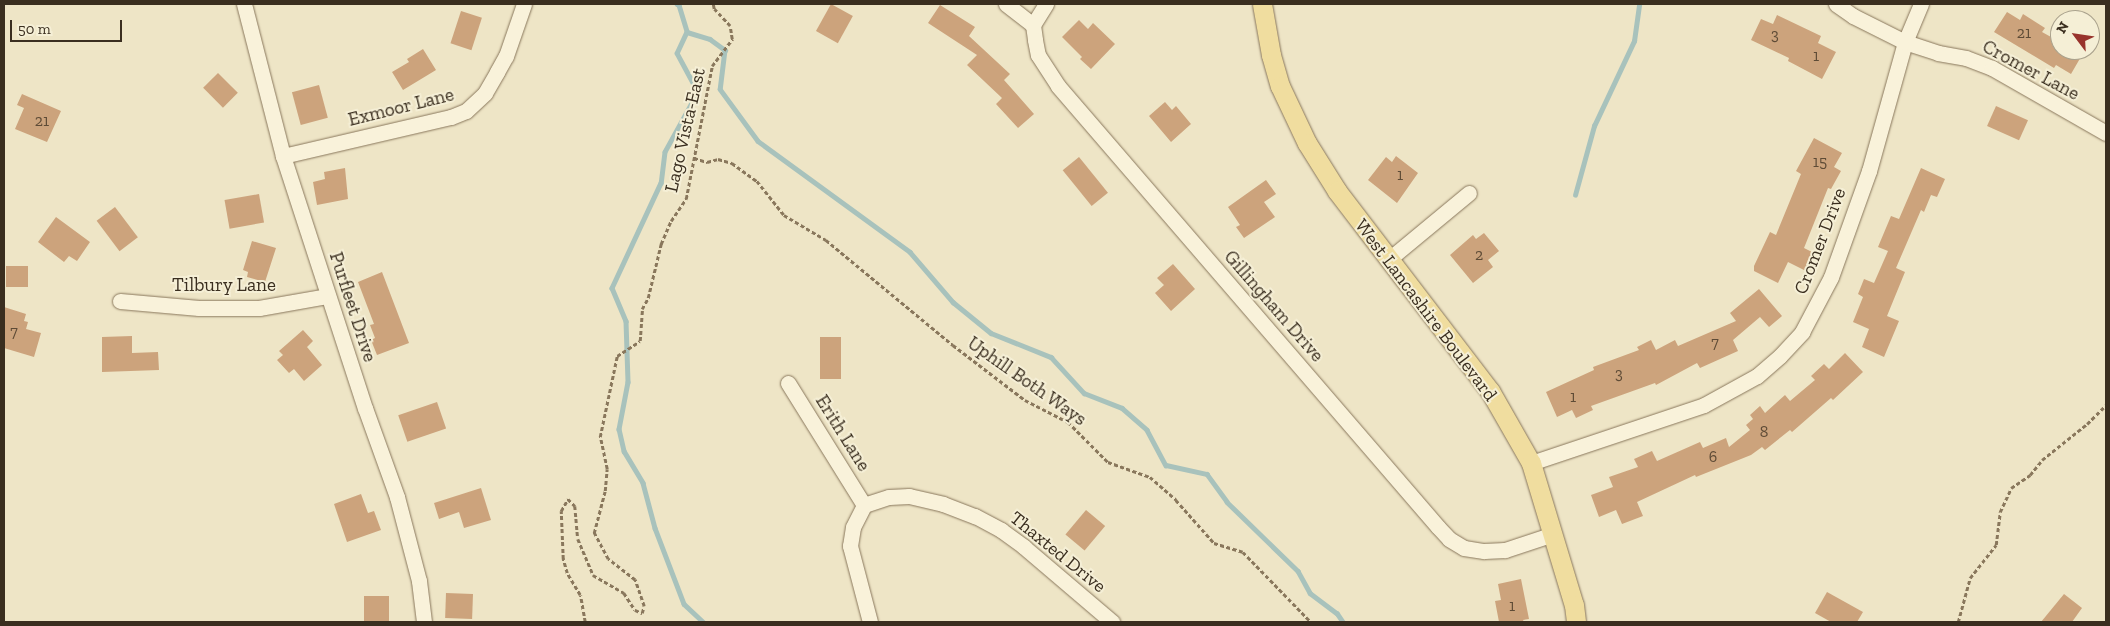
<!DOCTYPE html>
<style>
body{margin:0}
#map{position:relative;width:2110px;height:626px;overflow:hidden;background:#eee5c6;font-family:"Zilla Slab",serif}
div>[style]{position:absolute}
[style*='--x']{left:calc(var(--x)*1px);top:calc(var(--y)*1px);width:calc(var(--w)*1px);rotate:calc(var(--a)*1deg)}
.stream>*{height:4.5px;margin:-2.25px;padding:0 2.25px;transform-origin:2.25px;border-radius:2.25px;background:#a8c2bc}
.building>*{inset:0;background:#cca37c;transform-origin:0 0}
.path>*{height:2.5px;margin-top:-1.25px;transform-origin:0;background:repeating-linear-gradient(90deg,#89775c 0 4px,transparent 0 6.5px)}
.roads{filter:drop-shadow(0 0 1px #89775c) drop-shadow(0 0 1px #89775c)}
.minor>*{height:15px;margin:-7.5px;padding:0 7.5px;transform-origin:7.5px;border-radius:7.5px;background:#f9f2da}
.major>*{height:19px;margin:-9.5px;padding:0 9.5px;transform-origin:9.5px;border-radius:9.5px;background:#f0dd9f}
span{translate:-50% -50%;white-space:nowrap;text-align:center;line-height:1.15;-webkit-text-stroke:4px #f5efd6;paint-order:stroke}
.number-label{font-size:16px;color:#5e4b36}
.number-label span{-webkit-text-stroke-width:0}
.street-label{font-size:19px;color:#3a2e1f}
.frame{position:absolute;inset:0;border:5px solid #3a2e1f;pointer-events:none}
.north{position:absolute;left:2050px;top:10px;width:50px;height:50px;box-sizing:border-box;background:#f5efd6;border:1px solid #aaa28d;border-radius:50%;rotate:301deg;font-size:14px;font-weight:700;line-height:20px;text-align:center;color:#3a2e1f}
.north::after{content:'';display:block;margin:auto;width:18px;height:22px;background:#98332c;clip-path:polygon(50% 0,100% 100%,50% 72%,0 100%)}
.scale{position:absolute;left:10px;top:20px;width:112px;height:22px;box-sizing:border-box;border:2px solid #3a2e1f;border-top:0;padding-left:6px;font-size:15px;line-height:18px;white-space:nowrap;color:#3a2e1f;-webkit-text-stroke:4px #f5efd6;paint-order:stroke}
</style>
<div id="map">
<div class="stream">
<i style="--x:677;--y:4;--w:2;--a:27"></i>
<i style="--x:679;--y:5;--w:28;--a:73"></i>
<i style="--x:687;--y:32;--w:24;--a:17"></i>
<i style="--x:710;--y:39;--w:19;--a:36"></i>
<i style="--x:725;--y:50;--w:39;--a:97"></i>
<i style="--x:720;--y:89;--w:64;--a:53.8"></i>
<i style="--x:758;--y:141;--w:188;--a:36.1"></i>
<i style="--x:910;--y:252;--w:66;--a:49.3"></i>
<i style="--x:953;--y:302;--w:49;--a:39.2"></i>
<i style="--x:991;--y:333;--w:65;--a:21.8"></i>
<i style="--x:1051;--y:357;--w:49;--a:47.5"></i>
<i style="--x:1084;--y:393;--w:41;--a:21.5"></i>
<i style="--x:1122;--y:408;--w:33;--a:41"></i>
<i style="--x:1147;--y:430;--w:40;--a:62"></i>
<i style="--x:1166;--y:465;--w:42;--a:12.4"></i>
<i style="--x:1207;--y:474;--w:34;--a:54"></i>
<i style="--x:1227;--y:502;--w:99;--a:44.2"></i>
<i style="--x:1298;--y:571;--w:25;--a:61"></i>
<i style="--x:1310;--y:593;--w:34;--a:37"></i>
<i style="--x:1337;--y:613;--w:11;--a:56"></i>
<i style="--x:687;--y:32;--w:23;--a:115"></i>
<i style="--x:677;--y:53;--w:44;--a:61.7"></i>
<i style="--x:698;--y:92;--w:68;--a:118.8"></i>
<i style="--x:665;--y:152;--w:31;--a:97"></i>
<i style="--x:661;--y:183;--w:116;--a:115"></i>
<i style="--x:612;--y:288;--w:36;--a:67"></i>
<i style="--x:626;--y:321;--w:61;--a:88.1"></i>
<i style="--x:628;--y:382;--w:48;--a:100.8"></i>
<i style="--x:619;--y:429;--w:23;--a:77"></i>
<i style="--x:624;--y:451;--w:37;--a:59"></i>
<i style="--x:643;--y:483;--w:47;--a:75.1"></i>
<i style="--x:655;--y:528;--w:81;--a:69.1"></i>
<i style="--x:684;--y:604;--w:26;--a:43"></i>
<i style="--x:1575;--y:195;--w:72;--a:-74.6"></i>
<i style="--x:1594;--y:126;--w:94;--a:-64.8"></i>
<i style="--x:1634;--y:41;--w:37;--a:-82"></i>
</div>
<div class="building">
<i style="left:831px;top:4px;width:25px;height:31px;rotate:29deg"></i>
<i style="clip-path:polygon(940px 5px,975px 27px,969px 36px,1010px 74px,1004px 80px,1034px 114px,1018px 128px,996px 104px,1002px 98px,967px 65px,977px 55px,928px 23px)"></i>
<i style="left:461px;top:11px;width:22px;height:34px;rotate:18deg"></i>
<i style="clip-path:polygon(2007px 12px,2020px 20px,2023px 14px,2045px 28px,2042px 32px,2060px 42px,2060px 50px,2074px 50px,2082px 55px,2071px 74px,2056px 65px,2054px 68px,1994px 32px)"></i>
<i style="clip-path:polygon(1777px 15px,1821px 36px,1818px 43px,1836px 52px,1822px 79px,1788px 61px,1789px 58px,1751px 40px,1761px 19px,1773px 24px)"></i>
<i style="clip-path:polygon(1079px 20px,1088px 29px,1093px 23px,1115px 44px,1091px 69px,1080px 59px,1082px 57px,1062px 37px)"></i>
<i style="clip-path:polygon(423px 49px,436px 70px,403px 90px,392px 72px,409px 62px,407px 59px)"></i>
<i style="left:218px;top:73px;width:28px;height:21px;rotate:45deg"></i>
<i style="left:319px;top:85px;width:34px;height:28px;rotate:75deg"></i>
<i style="clip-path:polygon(22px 94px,61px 111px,47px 142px,15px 129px,24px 108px,17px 105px)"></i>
<i style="clip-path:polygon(1165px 102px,1172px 110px,1176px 106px,1191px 124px,1171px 142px,1149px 116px)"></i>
<i style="left:1996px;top:106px;width:35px;height:22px;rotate:24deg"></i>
<i style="clip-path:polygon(1814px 138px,1842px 153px,1834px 167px,1841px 171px,1831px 189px,1828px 188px,1804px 248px,1814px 253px,1806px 271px,1788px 262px,1778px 283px,1754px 271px,1754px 266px,1770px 232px,1776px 235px,1801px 174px,1796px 171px)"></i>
<i style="clip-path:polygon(1396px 156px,1418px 173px,1397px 203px,1368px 180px,1386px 157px,1392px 162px)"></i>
<i style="left:1079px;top:157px;width:46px;height:21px;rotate:51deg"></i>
<i style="clip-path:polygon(345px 168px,348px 199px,317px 205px,313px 182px,325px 179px,324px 172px)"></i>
<i style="clip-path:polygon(1921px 168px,1945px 179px,1937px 197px,1931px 195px,1924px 212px,1921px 210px,1896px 268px,1905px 272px,1887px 316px,1899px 321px,1884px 357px,1862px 347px,1869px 329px,1853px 322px,1863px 297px,1858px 294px,1864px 279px,1874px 283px,1888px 251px,1878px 247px,1891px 216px,1899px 219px)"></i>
<i style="clip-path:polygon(1266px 180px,1276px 194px,1264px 202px,1275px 217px,1244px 238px,1236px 227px,1240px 225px,1228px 207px)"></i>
<i style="left:259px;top:194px;width:29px;height:35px;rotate:80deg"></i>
<i style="left:115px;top:207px;width:38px;height:23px;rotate:53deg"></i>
<i style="clip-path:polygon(56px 217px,90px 242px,77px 261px,69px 256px,64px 262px,38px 242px)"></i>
<i style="clip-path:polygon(1484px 233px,1499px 251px,1488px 260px,1493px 267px,1473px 283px,1450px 255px,1473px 235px,1476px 239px)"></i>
<i style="clip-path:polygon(252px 241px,276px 248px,265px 282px,247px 277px,248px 272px,243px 270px)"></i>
<i style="clip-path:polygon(1173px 264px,1195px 289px,1171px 311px,1155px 293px,1164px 285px,1157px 278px)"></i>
<i style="left:6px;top:266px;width:22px;height:21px"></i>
<i style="clip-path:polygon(382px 272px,409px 343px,377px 355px,371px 340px,375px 338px,370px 325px,374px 324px,358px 282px)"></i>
<i style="clip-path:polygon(1759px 289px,1782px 316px,1769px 327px,1760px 317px,1733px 340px,1738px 351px,1700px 368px,1697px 363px,1656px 385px,1655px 383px,1591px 406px,1593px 410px,1576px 418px,1572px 410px,1557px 417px,1546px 392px,1594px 370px,1593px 367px,1639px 350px,1637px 347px,1651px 340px,1656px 350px,1675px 340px,1678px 346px,1736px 321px,1730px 313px)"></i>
<i style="clip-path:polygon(4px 307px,26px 314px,24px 321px,28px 322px,26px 329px,41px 333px,34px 357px,4px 348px)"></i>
<i style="clip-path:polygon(303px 330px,313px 341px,307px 347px,322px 365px,304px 381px,294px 369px,289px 373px,277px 360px,283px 355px,279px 351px)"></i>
<i style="clip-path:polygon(132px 336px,132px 353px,158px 352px,159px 370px,102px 372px,102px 337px)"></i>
<i style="left:820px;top:337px;width:21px;height:42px"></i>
<i style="clip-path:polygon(1845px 353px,1863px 372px,1833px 400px,1831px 398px,1792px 432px,1790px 430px,1765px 450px,1762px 447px,1751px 455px,1696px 477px,1695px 475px,1637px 502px,1643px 516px,1622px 524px,1616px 510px,1599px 517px,1591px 495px,1613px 487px,1609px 477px,1638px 467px,1634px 459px,1652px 451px,1657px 461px,1700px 442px,1703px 448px,1726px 438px,1729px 447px,1750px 430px,1746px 425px,1753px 419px,1750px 415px,1760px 406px,1765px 413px,1785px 395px,1790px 401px,1815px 380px,1811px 376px,1824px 364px,1829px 369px)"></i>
<i style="left:437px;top:402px;width:28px;height:41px;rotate:71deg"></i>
<i style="clip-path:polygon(481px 488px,491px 520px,464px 528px,459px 512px,439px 519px,434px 503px)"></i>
<i style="clip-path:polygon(361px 494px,368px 513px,374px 511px,381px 530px,347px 542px,334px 504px)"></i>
<i style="left:1086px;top:510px;width:25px;height:32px;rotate:40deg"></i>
<i style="clip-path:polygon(1521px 579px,1529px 619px,1523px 620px,1524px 622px,1499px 622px,1495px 601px,1501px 600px,1498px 584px)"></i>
<i style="clip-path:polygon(1827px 592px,1863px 612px,1857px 622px,1831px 622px,1815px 613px)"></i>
<i style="left:446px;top:593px;width:27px;height:25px;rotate:2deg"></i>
<i style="clip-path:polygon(2064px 594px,2082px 608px,2072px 622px,2041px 622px)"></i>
<i style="left:364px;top:596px;width:25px;height:26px"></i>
</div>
<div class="path">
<i style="--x:694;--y:158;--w:14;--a:17"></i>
<i style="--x:707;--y:162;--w:11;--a:-15"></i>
<i style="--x:718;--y:159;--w:15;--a:16"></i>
<i style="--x:732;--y:163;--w:31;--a:36"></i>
<i style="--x:757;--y:181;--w:43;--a:51.5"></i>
<i style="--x:784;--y:215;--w:49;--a:30.8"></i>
<i style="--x:826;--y:240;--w:165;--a:39.6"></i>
<i style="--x:953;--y:345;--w:91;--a:37.4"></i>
<i style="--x:1025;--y:400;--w:48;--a:27.1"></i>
<i style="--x:1068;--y:422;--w:57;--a:45"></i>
<i style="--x:1108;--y:462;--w:45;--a:19.7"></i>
<i style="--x:1150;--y:477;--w:35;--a:41"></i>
<i style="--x:1176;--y:500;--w:57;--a:48.5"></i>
<i style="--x:1214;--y:543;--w:30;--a:17"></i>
<i style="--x:1243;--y:552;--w:98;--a:45.8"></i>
<i style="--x:585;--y:622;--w:27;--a:-100"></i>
<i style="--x:580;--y:595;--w:26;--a:-121"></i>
<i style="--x:567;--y:573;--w:15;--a:-106"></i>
<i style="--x:563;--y:559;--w:48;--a:-92.4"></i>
<i style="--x:561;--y:511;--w:14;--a:-60"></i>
<i style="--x:568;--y:499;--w:10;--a:45"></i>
<i style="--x:575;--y:506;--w:33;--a:85"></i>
<i style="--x:578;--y:539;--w:39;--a:67"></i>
<i style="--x:593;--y:575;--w:36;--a:30"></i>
<i style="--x:624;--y:593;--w:20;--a:57"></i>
<i style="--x:635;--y:610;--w:8;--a:23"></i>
<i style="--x:642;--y:613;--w:7;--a:-74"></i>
<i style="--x:644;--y:606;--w:28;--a:-109"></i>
<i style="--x:635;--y:580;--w:34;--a:-142"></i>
<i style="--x:608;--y:559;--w:30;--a:-118"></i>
<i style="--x:594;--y:533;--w:43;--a:-75.3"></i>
<i style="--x:605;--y:491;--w:22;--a:-85"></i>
<i style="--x:607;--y:469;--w:33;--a:-102"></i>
<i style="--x:600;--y:437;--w:83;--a:-78.1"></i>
<i style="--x:617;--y:356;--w:27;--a:-33"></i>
<i style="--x:640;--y:341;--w:32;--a:-86"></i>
<i style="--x:642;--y:309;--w:13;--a:-61"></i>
<i style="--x:648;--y:298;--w:56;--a:-76.5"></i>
<i style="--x:661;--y:244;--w:25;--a:-67"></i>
<i style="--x:671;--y:221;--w:27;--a:-56"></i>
<i style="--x:686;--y:199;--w:136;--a:-78.9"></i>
<i style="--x:712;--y:66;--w:34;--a:-53"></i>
<i style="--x:732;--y:39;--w:13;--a:-99"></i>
<i style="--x:730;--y:26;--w:23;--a:-133"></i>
<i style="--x:714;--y:9;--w:5;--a:-101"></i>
<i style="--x:1958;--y:622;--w:46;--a:-74.7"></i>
<i style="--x:1970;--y:578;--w:42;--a:-51.8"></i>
<i style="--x:1996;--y:545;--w:33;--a:-83"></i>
<i style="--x:2000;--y:512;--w:26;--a:-65"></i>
<i style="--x:2011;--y:488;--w:23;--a:-34"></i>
<i style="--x:2030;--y:475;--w:19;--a:-51"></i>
<i style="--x:2042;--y:460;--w:58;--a:-38.7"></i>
<i style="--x:2087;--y:424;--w:27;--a:-45"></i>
</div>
<div class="roads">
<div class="minor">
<i style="--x:244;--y:4;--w:157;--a:75.6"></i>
<i style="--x:283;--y:156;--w:265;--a:72"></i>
<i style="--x:365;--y:408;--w:95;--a:70.2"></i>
<i style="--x:397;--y:497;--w:87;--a:75.3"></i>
<i style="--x:419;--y:581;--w:41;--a:83"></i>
<i style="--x:1006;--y:4;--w:34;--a:38"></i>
<i style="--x:1046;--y:4;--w:25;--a:122"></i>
<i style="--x:1033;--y:25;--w:15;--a:82"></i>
<i style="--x:1035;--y:40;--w:15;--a:79"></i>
<i style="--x:1038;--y:55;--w:37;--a:57"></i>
<i style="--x:1058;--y:86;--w:582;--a:49.25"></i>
<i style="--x:1438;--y:527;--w:16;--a:47"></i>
<i style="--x:1449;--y:539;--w:17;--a:31"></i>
<i style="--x:1464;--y:548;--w:20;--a:9"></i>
<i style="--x:1484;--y:551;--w:21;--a:-3"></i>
<i style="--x:1505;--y:550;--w:51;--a:-18.4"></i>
<i style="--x:1836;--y:4;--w:21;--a:35"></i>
<i style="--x:1853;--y:16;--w:58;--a:26.6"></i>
<i style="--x:1905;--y:42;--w:35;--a:18"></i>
<i style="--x:1938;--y:53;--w:28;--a:10"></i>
<i style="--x:1966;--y:58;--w:28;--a:21"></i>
<i style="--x:1992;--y:68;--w:131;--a:29.7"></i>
<i style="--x:283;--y:156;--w:172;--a:-13.1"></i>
<i style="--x:451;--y:117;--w:16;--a:-22"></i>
<i style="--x:466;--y:111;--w:26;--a:-43"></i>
<i style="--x:485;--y:93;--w:24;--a:-60"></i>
<i style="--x:497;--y:72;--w:18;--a:-61"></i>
<i style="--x:506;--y:56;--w:55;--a:-70.9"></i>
<i style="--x:1388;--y:260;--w:105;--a:-39.6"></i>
<i style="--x:120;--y:301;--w:79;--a:5.1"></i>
<i style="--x:199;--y:308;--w:60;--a:0"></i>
<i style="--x:259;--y:308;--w:70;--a:-9.9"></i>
<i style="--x:788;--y:383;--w:144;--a:58.1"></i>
<i style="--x:1531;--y:463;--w:182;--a:-18.5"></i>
<i style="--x:1704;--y:405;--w:60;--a:-28.7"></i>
<i style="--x:1757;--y:376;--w:30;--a:-41"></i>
<i style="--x:1780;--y:356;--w:33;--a:-47"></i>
<i style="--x:1802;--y:332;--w:62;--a:-62.2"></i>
<i style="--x:1831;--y:277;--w:113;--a:-70.3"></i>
<i style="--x:1869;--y:171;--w:134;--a:-74.4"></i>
<i style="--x:1905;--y:42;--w:41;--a:-67.2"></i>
<i style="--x:870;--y:622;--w:79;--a:-104.7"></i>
<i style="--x:850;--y:546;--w:19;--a:-81"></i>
<i style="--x:853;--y:527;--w:25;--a:-63"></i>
<i style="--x:864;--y:505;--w:26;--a:-18"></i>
<i style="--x:889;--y:497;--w:20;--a:-3"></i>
<i style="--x:909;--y:496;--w:35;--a:13"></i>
<i style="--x:943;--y:504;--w:34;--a:21"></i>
<i style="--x:975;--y:516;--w:30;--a:28"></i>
<i style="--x:1001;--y:530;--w:29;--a:36"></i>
<i style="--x:1024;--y:547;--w:116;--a:40.4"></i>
</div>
<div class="major">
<i style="--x:1262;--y:4;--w:52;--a:80"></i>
<i style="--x:1271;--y:55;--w:32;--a:74"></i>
<i style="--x:1280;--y:86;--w:63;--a:64.7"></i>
<i style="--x:1307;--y:143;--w:57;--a:58"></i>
<i style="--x:1337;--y:191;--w:252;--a:52.6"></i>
<i style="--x:1490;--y:391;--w:83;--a:60.3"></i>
<i style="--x:1531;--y:463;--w:148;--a:73.2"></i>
<i style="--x:1574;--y:605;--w:17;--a:83"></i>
</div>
</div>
<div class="number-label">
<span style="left:2024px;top:33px">21</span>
<span style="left:1775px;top:35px">3</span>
<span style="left:1816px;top:56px">1</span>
<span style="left:42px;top:121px">21</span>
<span style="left:1820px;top:162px">15</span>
<span style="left:1400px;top:175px">1</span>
<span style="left:1479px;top:255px">2</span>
<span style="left:14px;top:332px">7</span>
<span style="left:1715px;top:343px">7</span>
<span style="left:1619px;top:374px">3</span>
<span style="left:1573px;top:397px">1</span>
<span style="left:1764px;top:432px">8</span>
<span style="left:1713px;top:457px">6</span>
<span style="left:1512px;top:606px">1</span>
</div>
<div class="street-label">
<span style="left:2031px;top:70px;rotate:28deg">Cromer Lane</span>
<span style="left:401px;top:107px;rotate:-14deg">Exmoor Lane</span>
<span style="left:685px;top:130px;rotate:-77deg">Lago Vista-East</span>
<span style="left:1820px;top:241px;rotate:-69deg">Cromer Drive</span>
<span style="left:224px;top:285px">Tilbury Lane</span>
<span style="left:1274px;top:306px;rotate:49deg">Gillingham Drive</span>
<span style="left:353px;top:307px;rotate:72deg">Purfleet Drive</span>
<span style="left:1426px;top:310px;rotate:53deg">West Lancashire Boulevard</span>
<span style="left:1027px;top:381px;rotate:35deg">Uphill Both Ways</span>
<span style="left:843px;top:433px;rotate:58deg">Erith Lane</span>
<span style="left:1058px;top:552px;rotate:39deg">Thaxted Drive</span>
</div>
<div class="frame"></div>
<div class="north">N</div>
<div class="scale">50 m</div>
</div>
